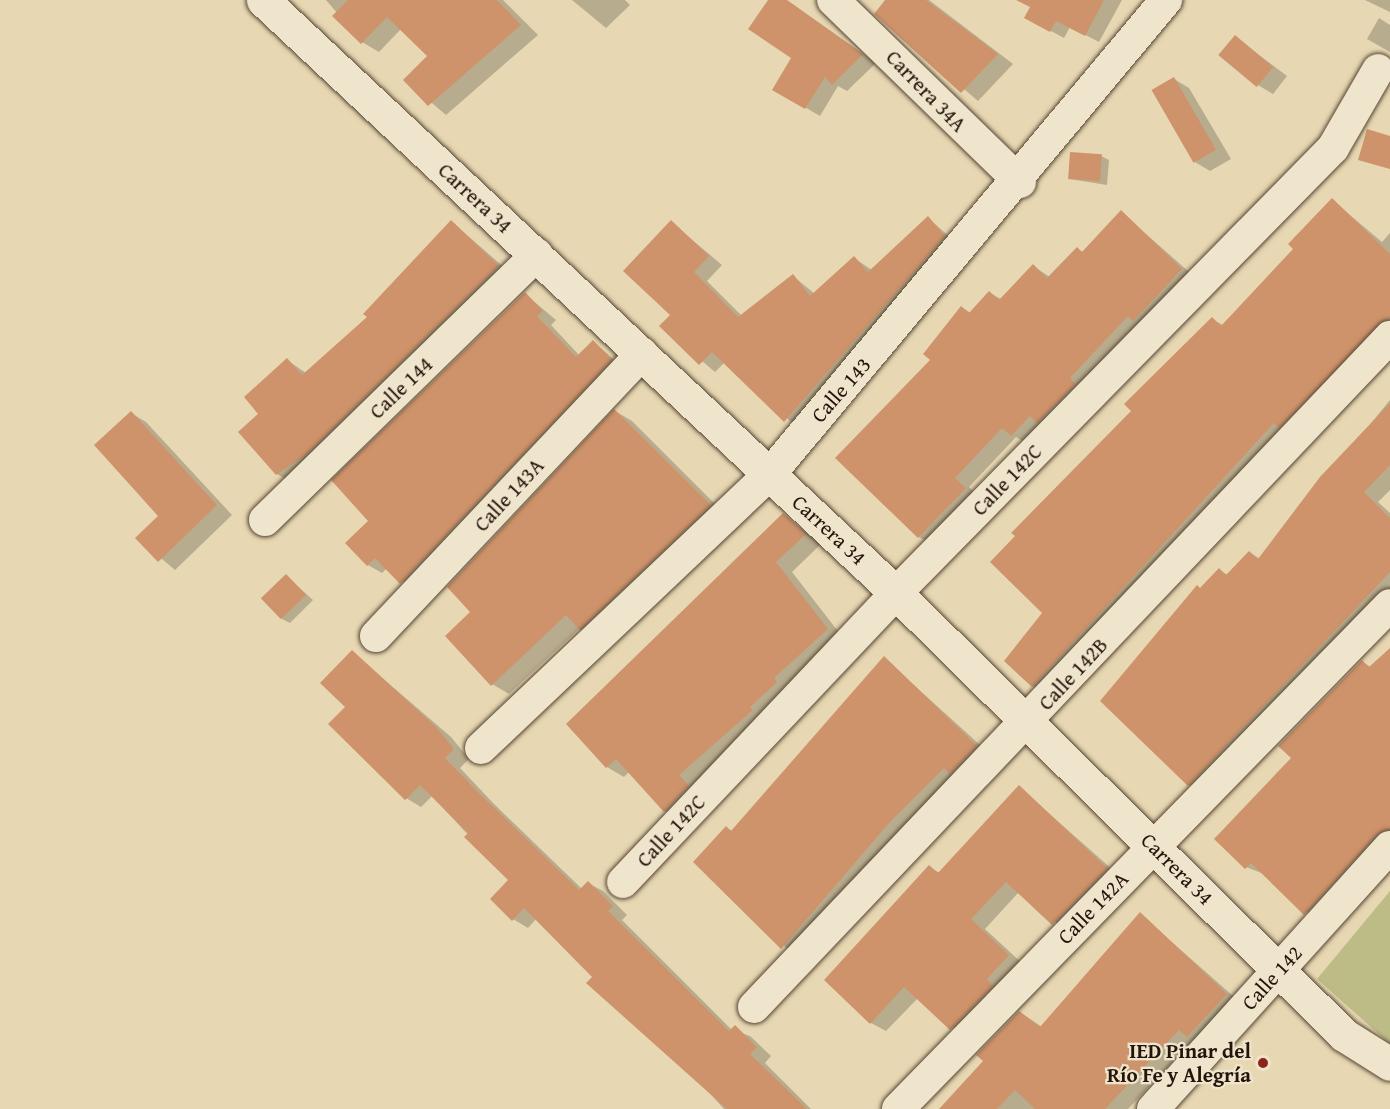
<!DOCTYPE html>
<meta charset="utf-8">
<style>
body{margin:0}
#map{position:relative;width:1390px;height:1109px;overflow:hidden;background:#e7d7b2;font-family:"Gentium Book Plus",serif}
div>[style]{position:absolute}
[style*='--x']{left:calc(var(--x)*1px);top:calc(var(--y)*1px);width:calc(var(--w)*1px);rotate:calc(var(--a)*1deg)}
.green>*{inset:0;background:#bdbc87}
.shadow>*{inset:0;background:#0003}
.building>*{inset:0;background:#ce936b;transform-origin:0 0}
.roads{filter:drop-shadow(0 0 2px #564534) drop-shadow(0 0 2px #564534)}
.street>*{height:32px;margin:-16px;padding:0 16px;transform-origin:16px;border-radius:16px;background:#efe5cd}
.secondary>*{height:33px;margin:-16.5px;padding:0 16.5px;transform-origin:16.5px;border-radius:16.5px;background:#efe5cd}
.dots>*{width:16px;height:16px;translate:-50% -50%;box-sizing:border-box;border:3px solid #efe5cd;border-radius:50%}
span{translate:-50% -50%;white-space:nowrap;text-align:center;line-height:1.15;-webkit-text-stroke:4.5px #efe5cd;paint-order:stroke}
.street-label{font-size:21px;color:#25140a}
.poi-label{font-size:21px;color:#25140a;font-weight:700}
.right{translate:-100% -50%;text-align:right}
</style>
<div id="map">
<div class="green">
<i style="clip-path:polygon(1390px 891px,1390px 1044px,1317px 979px)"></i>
</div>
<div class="shadow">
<i style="clip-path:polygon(326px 0,503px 0,538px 35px,446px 115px,405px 80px,429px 56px,401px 29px,379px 52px,362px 42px)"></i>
<i style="clip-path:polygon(572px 0,625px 0,630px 5px,606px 28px)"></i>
<i style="clip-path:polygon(770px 0,788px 1px,876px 63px,847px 91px,838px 86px,820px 116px,774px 89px,793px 58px)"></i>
<i style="clip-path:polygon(887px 0,929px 0,1013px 64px,978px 101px,876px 14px)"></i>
<i style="clip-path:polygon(1036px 0,1122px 0,1099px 42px,1070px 27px,1064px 38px,1040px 25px)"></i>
<i style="clip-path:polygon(1365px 0,1390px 0,1390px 12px)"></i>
<i style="clip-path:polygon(1379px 18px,1390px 25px,1390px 52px,1367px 39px)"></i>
<i style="clip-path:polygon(1235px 37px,1287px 76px,1273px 94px,1258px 85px)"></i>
<i style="clip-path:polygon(1174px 79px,1189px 88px,1231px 159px,1210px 171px,1195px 162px)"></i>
<i style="clip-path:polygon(1101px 156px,1109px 160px,1107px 185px,1070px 179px)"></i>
<i style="clip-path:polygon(1332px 200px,1382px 242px,1390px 233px,1390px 342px,1049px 695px,1032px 686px,1044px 613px,1133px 411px,1212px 319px,1223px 325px,1295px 249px)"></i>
<i style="clip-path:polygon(1121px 212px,1196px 278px,1026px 443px,1016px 437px,969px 487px,979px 497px,934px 545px,919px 537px,932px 360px,961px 307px,971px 313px,990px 293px,1001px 299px,1033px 266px,1050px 277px,1077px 249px,1083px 252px)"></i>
<i style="clip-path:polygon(928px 218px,959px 245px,799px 429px,725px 362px,715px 372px,661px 326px,672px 315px,671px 222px,722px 265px,707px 281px,742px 316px,793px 276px,815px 294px,854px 258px,872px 270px)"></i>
<i style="clip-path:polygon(452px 222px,514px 276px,292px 483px,277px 474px,260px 414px,287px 360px,306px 373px,369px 317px)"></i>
<i style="clip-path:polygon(525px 294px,556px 320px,551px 325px,579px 355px,594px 342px,625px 369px,415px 592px,387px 568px,382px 573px,368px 565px,371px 521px)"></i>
<i style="clip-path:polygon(1390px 400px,1390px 490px,1378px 502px,1390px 513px,1390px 597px,1205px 794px,1189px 785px,1201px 589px,1219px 570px,1228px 575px,1249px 552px,1260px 559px)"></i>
<i style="clip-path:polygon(615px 411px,632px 421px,727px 516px,598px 638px,580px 628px,509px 694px,492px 684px,472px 612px)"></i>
<i style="clip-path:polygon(131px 413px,146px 422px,232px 515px,175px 570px,137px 538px,160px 516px)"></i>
<i style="clip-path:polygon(784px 515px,821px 544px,792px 572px,844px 639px,682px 821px,665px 811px,629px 772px,624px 777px,607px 767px,568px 724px)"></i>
<i style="clip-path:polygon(286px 576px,313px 600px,290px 623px,282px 619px)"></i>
<i style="clip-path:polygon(352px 652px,451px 737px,469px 759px,460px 768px,495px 805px,582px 889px,588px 883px,603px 891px,627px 915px,622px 920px,732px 1030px,750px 1036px,771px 1056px,765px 1063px,811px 1109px,724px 1109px,686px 1067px,589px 983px,594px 977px,536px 919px,528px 928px,513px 919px,510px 880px,432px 796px,421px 807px,406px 798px,347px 707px)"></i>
<i style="clip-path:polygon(1390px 653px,1390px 846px,1320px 923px,1264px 874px,1246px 867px,1293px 758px,1362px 662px,1371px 667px)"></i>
<i style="clip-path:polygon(884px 658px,990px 754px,795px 956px,695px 862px,726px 828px,733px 831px)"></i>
<i style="clip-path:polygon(1019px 787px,1122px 878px,1069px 933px,1019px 892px,985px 929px,1023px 964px,966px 1038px,918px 998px,886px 1031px,871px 1023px,929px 867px,940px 873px)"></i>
<i style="clip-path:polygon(1140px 914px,1241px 1003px,1203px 1044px,1194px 1039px,1128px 1109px,965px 1109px,985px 1061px,1020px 1012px,1042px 1027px)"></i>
</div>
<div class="building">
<i style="clip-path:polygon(348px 0,497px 0,521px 25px,428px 106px,403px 80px,427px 56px,387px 17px,361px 44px,332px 16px)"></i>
<i style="clip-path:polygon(768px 0,787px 0,863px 54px,832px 85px,825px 77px,805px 109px,772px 90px,791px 58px,748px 29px)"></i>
<i style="clip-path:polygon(885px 0,926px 0,998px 54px,961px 93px,874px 14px)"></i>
<i style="clip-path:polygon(1016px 0,1104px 0,1085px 36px,1056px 21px,1050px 32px,1024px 18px,1030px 7px)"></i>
<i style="left:1235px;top:35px;width:50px;height:26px;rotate:40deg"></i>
<i style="left:1174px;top:77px;width:84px;height:26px;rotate:60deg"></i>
<i style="clip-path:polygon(1367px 129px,1390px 136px,1390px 169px,1358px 160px)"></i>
<i style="left:1070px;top:152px;width:32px;height:27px;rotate:4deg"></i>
<i style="clip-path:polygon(1332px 198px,1390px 254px,1390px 317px,1279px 428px,1274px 423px,1032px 687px,1004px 661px,1042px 613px,990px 562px,1015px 536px,1011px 533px,1131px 411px,1124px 404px,1212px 317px,1221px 326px,1293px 249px,1288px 244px)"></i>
<i style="clip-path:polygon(1121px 210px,1182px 269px,1133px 321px,1128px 316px,1070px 378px,1076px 384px,1037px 423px,1030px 416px,1011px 436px,1002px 428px,955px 478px,966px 488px,918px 538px,835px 458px,930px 360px,923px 354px,961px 306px,969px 313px,989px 291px,999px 300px,1033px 264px,1047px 278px,1077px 247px,1082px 252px)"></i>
<i style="clip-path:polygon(928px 216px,945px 236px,784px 422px,712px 352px,699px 365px,659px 326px,670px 315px,623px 271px,671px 220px,709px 256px,694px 272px,738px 317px,793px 274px,810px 296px,854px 256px,868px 272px)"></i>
<i style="clip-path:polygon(451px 220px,499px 266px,307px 454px,276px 475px,238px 432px,258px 414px,244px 397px,287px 358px,302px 375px,367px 317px,363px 314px)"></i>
<i style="clip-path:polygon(525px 292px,543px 311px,537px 316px,576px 357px,593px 340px,612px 360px,400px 584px,375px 558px,367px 566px,345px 543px,368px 521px,331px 480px)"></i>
<i style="clip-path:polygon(1390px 403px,1390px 465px,1364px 492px,1390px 518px,1390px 572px,1188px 786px,1100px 701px,1197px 585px,1200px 588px,1219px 568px,1226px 575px,1249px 551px,1258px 559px,1320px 477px)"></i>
<i style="clip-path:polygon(614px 409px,711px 505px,580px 630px,566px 615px,491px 686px,445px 636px,470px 612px,447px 587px)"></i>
<i style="clip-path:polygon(131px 411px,217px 505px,158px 562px,135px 538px,158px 516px,94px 445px)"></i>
<i style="clip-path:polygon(783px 513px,806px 534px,776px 562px,828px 629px,774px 678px,777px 682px,750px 707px,753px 710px,679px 775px,689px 786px,664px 812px,616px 759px,606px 768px,566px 724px)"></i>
<i style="left:286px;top:574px;width:29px;height:35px;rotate:46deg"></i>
<i style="clip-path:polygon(1390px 648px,1390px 829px,1377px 835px,1304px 915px,1251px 863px,1245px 869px,1214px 839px,1291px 758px,1278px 746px,1362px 660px,1369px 667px)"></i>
<i style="clip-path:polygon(352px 650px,436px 727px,454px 749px,445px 758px,480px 794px,579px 890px,588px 881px,613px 906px,608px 911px,729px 1031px,735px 1025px,757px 1047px,750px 1054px,807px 1109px,727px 1109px,586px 983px,592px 977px,524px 908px,512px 921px,490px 899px,508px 880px,464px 837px,468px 833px,420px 785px,405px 800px,328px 724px,345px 707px,320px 683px)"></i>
<i style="clip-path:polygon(884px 656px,977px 746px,950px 774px,944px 768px,889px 823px,781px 949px,693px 862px,726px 826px,731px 831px)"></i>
<i style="clip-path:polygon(1019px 785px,1108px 869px,1052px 925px,1006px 882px,971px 919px,1009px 955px,987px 979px,993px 986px,950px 1030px,904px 987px,870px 1024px,824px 980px,929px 865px,938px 873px)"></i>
<i style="clip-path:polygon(1140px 912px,1227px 994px,1187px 1037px,1179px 1030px,1105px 1109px,1035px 1109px,1015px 1090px,997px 1109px,939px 1109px,983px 1061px,976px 1055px,1019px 1011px,1040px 1027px)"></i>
</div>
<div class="roads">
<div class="street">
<i style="--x:833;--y:0;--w:261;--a:44.2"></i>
<i style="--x:265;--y:520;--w:380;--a:-44.3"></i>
<i style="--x:376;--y:636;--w:388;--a:-46.7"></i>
<i style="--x:481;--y:748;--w:398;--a:-43.5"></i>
<i style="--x:770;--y:474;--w:618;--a:-50.12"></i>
<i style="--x:623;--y:882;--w:398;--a:-46.6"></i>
<i style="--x:896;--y:593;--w:624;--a:-45.52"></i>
<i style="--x:1333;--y:148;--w:90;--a:-60"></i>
<i style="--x:754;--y:1007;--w:924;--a:-46.49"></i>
<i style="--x:898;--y:1109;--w:704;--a:-45.69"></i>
<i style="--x:1153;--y:1109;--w:353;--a:-47.9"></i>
</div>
<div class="secondary">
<i style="--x:263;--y:0;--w:867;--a:43.13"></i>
<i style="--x:896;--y:593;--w:629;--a:44.61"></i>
<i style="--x:1344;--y:1035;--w:54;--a:32.2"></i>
</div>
</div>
<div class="dots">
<i style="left:1263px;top:1063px;background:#8f2418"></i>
</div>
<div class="street-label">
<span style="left:926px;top:91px;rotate:46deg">Carrera 34A</span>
<span style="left:475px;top:198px;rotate:43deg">Carrera 34</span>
<span style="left:401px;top:388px;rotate:-44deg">Calle 144</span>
<span style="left:841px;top:390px;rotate:-49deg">Calle 143</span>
<span style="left:1007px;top:480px;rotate:-46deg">Calle 142C</span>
<span style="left:509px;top:495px;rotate:-47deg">Calle 143A</span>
<span style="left:829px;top:530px;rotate:43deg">Carrera 34</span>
<span style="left:1073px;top:674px;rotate:-47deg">Calle 142B</span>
<span style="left:671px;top:831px;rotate:-47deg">Calle 142C</span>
<span style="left:1177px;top:869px;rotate:45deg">Carrera 34</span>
<span style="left:1093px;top:908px;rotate:-46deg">Calle 142A</span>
<span style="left:1272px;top:978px;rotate:-48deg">Calle 142</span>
</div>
<div class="poi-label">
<span class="right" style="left:1251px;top:1063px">IED Pinar del<br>Río Fe y Alegría</span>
</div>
</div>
